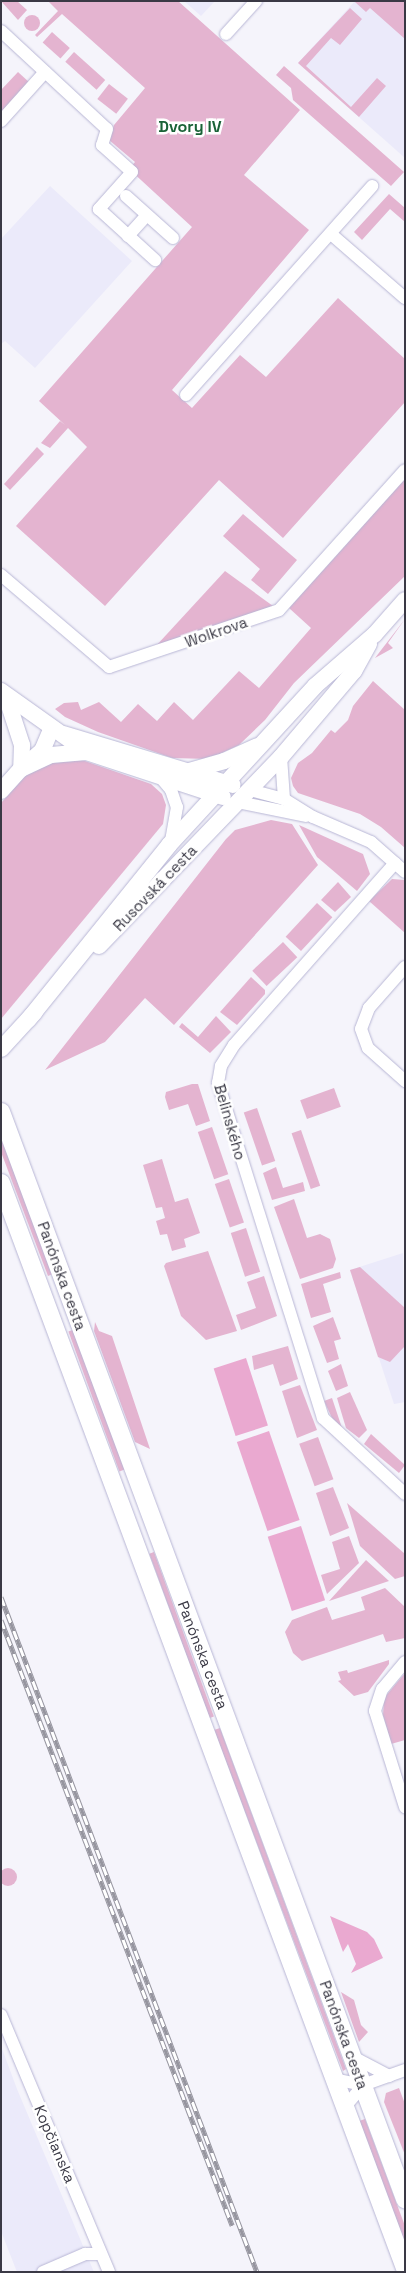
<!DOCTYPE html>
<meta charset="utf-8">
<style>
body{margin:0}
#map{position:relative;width:406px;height:2273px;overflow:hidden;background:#f5f4fb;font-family:"Space Grotesk",sans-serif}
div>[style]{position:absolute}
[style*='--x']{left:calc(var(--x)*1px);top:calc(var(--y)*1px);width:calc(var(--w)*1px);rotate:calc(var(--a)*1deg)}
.built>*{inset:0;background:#ebeafa}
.green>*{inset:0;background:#e4b4d0;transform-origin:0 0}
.round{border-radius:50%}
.forest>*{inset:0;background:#eaa9d0;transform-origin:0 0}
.roads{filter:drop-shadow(0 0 1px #b8b6d5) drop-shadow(0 0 1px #b8b6d5)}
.minor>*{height:12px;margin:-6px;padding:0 6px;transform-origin:6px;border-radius:6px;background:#fff}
.tertiary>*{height:16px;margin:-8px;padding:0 8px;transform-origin:8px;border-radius:8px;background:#fff}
.secondary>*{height:18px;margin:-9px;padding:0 9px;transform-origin:9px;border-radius:9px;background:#fff}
.rail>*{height:5px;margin-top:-2.5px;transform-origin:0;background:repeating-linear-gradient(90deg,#fff 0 9px,#96959f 0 18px);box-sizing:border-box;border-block:1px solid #96959f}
span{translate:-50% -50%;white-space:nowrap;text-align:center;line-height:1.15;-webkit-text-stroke:5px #fff;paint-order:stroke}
.street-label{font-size:15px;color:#3a3945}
.neighbourhood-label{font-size:16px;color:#196237;font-weight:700}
.frame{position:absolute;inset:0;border:2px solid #3a3945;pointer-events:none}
</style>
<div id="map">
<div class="built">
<i style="clip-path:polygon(184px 1px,215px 1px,201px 16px)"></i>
<i style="clip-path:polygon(355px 1px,405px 1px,405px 158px,298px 63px)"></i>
<i style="clip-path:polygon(50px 186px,132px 261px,35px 368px,5px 341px,1px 344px,1px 239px)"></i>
<i style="clip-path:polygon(403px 1253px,405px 1402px,394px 1404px,350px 1270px)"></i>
<i style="clip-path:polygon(1px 2046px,17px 2089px,94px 2272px,17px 2272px,15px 2267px,1px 2231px)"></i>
</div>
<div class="green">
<i style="clip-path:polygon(1px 1px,17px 1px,27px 10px,18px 20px)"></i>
<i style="clip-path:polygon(48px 1px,178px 1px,300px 110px,244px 175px,309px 230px,172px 390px,192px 408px,240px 355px,266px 377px,338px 298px,405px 359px,405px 402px,283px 538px,219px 480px,105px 606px,16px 526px,87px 447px,68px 428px,50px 448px,41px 443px,60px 421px,65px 425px,39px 401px,192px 227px,129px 169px,135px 162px,109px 140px,114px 125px,145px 88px,62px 14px,37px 37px,35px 35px,58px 11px)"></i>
<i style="clip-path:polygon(405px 1px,405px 39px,370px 8px,366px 12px,355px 2px)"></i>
<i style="clip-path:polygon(350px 8px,362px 19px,340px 45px,331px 38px,306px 66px,351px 107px,377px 78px,386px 86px,359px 117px,298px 63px)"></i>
<i class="round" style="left:24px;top:15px;width:16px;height:16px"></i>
<i style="left:52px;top:32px;width:24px;height:14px;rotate:42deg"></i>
<i style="left:74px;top:52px;width:42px;height:13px;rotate:42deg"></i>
<i style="clip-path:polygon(284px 66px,404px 172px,391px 186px,293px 100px,291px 88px,276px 75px)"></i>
<i style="clip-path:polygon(18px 72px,30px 83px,1px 115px,1px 90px)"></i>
<i style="left:109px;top:84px;width:24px;height:19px;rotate:38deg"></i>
<i style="clip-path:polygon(389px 194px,405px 208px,405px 222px,390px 209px,362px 240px,354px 232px)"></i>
<i style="clip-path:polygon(37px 447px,44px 454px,10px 490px,4px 484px)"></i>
<i style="clip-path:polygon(405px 478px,405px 576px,294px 683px,265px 720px,239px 745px,209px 759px,172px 758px,98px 732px,65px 717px,55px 709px,64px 703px,78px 702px,81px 710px,99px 702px,121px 722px,138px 704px,157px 721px,174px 702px,193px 720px,239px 671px,259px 688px,311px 628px,289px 608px)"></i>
<i style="clip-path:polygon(243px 514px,297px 560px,268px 594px,251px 580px,260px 569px,223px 536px)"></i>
<i style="clip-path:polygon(225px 571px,273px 606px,155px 647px)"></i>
<i style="clip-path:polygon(405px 619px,388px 643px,393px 648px,375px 658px)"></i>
<i style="clip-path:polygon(373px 681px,405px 710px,405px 848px,381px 827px,360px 814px,298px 793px,293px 786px,291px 778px,298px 763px,312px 753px,331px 730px,335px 733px,348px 720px,353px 706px)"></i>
<i style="clip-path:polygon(82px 760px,151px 784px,162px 794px,166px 805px,163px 824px,1px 1019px,1px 803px,23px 778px,41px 764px)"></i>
<i style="clip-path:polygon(271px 820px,292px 824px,318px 865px,174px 1025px,145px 998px,105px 1042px,45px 1070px,226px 839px,235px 830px)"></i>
<i style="clip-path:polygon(299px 825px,363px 854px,370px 874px,357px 891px,317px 857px)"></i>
<i style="clip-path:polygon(392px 879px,405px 880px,405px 933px,369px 901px)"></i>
<i style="clip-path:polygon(338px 882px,351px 897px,335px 912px,321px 900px)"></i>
<i style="left:317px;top:903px;width:21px;height:46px;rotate:43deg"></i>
<i style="left:283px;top:942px;width:21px;height:42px;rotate:47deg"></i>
<i style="clip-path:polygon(251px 977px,265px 990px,265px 994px,237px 1025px,220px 1012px)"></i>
<i style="clip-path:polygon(216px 1016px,231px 1032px,210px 1053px,179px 1027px,182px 1023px,198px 1037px)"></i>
<i style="clip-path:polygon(192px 1084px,198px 1084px,210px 1121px,196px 1126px,188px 1104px,169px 1110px,165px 1097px,166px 1092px)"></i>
<i style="left:334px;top:1088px;width:20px;height:36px;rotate:70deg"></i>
<i style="left:257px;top:1108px;width:56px;height:14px;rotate:71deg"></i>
<i style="left:212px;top:1127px;width:50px;height:15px;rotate:71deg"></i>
<i style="left:301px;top:1130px;width:59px;height:10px;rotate:71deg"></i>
<i style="clip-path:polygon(1px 1131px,55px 1273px,48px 1276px,1px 1152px)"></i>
<i style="clip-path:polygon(162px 1159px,175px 1202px,188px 1198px,200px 1233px,184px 1239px,186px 1247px,172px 1251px,167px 1234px,160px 1235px,156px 1221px,165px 1218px,162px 1207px,156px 1208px,143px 1165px)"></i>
<i style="clip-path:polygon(276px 1167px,283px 1188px,303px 1182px,305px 1191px,272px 1200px,263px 1173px)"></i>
<i style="left:229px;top:1179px;width:46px;height:15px;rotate:71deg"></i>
<i style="clip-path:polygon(294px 1199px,307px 1238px,320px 1234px,330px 1239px,336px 1259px,333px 1268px,300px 1279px,274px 1207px)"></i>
<i style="left:246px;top:1228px;width:46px;height:16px;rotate:72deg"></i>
<i style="clip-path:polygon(208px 1251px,237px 1331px,206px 1340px,181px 1316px,164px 1266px,166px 1263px)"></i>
<i style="clip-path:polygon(360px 1267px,405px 1308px,405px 1346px,390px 1362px,378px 1357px,350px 1270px)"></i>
<i style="clip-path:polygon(340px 1272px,341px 1278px,323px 1284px,331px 1312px,311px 1318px,301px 1284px)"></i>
<i style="clip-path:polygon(264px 1276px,277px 1316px,241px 1330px,236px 1315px,256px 1308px,247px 1282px)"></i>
<i style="clip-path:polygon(333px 1317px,341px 1339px,334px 1341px,339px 1359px,327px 1363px,313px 1326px)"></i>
<i style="clip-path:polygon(95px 1322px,99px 1331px,112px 1336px,150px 1449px,135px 1442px,94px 1331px)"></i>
<i style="left:75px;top:1329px;width:149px;height:7px;rotate:70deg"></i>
<i style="clip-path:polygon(288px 1346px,298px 1379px,280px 1386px,273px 1364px,254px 1370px,252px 1356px)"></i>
<i style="clip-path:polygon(341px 1364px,348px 1386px,336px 1391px,328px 1371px)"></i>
<i style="clip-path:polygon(300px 1385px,317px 1430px,297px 1438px,282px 1391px)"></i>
<i style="clip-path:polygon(350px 1392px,367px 1430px,359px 1438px,346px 1428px,337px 1398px)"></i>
<i style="clip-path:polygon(332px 1398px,342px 1428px,332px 1418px,324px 1401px)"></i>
<i style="clip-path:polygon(371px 1434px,405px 1465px,399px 1473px,364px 1444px)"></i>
<i style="left:318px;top:1437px;width:45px;height:20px;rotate:70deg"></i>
<i style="clip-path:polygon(333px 1487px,349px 1528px,330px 1536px,316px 1493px)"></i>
<i style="clip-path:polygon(347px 1503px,405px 1554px,405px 1576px,395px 1579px,360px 1546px)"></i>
<i style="clip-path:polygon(349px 1536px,359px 1563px,327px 1594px,321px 1575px,340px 1569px,332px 1542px)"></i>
<i style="left:154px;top:1552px;width:175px;height:5px;rotate:70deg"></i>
<i style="clip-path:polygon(366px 1560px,389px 1581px,329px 1601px)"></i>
<i style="clip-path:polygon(385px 1588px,405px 1607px,405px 1638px,386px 1642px,383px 1634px,302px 1661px,293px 1653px,285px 1632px,292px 1620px,327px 1607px,332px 1620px,365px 1610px,361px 1597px)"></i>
<i style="clip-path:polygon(389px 1660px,389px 1664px,368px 1692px,354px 1696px,338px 1681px,341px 1680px,338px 1672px,347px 1670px,348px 1673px)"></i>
<i style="clip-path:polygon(405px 1673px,405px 1740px,391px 1744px,383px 1715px,384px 1698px)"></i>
<i style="clip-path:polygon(220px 1728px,346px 2069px,343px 2071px,214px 1730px)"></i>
<i class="round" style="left:-1px;top:1868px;width:18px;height:18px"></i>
<i style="clip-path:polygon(341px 1992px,354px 2000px,361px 2025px,368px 2032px,359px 2042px)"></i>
<i style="clip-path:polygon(399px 2088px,405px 2104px,405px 2155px,384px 2102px,386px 2093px)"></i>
<i style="clip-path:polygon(365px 2119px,405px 2226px,405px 2243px,359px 2121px)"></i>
</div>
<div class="forest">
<i style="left:246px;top:1358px;width:71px;height:34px;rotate:72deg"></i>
<i style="left:269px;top:1431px;width:94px;height:34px;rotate:71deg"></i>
<i style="left:301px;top:1526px;width:78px;height:35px;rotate:72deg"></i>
<i style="clip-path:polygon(330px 1916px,367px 1932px,374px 1939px,383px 1958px,351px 1973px,356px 1964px,348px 1944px,343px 1952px)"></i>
</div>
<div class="roads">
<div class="minor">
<i style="--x:1;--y:31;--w:144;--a:42.8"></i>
<i style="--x:107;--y:129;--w:17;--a:107"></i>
<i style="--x:102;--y:145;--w:40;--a:42"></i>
<i style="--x:132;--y:172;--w:50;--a:131.7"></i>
<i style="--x:99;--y:209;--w:76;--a:42.3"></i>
<i style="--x:226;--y:34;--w:45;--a:-47.7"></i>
<i style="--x:1;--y:121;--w:66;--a:-48.1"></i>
<i style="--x:126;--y:196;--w:63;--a:41.8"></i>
<i style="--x:331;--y:234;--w:98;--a:40.9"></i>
<i style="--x:128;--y:236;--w:28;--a:-48"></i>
<i style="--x:186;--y:395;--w:280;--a:-48.3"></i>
<i style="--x:1;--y:575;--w:142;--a:40.4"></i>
<i style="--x:109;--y:667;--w:179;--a:-18.5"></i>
<i style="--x:279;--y:610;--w:188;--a:-48"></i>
<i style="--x:281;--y:757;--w:42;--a:85.9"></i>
<i style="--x:161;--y:778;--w:16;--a:50"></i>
<i style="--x:171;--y:790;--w:18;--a:71"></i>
<i style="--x:177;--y:807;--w:34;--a:100"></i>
<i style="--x:250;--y:790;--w:35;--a:15"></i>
<i style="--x:284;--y:799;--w:34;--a:32"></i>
<i style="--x:313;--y:817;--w:63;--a:23.3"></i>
<i style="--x:371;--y:842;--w:45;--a:41.4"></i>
<i style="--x:238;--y:802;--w:69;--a:11.6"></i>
<i style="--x:395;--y:863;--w:243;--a:131.5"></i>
<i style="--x:234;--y:1045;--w:25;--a:122"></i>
<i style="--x:221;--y:1066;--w:17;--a:100"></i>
<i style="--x:218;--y:1083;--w:351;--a:72.6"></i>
<i style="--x:323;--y:1418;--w:112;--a:42.8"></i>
<i style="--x:405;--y:967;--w:55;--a:131.3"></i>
<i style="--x:369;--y:1008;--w:22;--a:111"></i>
<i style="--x:361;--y:1029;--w:20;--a:70"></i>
<i style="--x:368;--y:1048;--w:50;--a:41.7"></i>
<i style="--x:405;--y:1662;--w:35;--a:130"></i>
<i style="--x:382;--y:1689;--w:23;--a:108"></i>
<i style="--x:375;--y:1711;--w:101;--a:72.6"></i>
<i style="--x:1;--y:2015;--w:279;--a:67.2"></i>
<i style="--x:353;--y:2057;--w:41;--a:27.8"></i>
<i style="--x:334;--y:2079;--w:30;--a:12"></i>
<i style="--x:344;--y:2108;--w:30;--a:-50"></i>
<i style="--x:363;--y:2085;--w:45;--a:-19.7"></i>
<i style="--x:43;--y:2272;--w:46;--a:-23.2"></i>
<i style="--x:85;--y:2254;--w:16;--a:0"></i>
</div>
<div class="tertiary">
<i style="--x:1;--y:691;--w:85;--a:35.4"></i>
<i style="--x:6;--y:696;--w:52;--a:71.9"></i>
<i style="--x:22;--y:745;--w:24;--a:92"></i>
<i style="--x:63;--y:734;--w:177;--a:16.7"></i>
<i style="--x:21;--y:769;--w:33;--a:-25"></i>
<i style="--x:51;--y:755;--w:35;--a:-5"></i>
<i style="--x:86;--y:752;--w:144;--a:18.2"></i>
<i style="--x:186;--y:772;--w:40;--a:-16"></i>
<i style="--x:224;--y:761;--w:36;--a:-24"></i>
<i style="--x:1;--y:791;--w:30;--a:-48"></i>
<i style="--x:21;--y:769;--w:28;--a:-41"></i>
<i style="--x:42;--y:751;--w:25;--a:-67"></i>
<i style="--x:99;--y:946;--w:262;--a:-46.1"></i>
<i style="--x:281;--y:757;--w:113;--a:-49.7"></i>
<i style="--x:354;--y:671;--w:31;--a:-61"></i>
<i style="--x:28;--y:1020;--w:225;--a:-51.1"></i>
<i style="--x:169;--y:845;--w:216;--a:-47.4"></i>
<i style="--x:315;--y:686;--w:79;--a:-40.9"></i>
<i style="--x:375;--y:634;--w:45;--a:-48.6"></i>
<i style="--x:1;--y:1049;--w:50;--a:-47.4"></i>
</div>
<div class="secondary">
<i style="--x:1;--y:1112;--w:1160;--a:69.61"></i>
<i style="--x:1;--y:1183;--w:1158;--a:69.58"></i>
</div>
</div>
<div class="rail">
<i style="--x:1;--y:1597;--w:722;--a:69.23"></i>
<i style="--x:1;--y:1620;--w:648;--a:69.1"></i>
</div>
<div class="street-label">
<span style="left:216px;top:632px;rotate:-19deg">Wolkrova</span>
<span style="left:155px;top:888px;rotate:-46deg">Rusovská cesta</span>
<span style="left:230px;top:1122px;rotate:74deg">Belinského</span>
<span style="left:62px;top:1276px;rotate:70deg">Panónska cesta</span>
<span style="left:203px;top:1655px;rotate:69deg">Panónska cesta</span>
<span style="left:344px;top:2035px;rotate:70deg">Panónska cesta</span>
<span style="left:55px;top:2144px;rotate:67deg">Kopčianska</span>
</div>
<div class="neighbourhood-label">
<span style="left:190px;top:127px">Dvory IV</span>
</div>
<div class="frame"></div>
</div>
